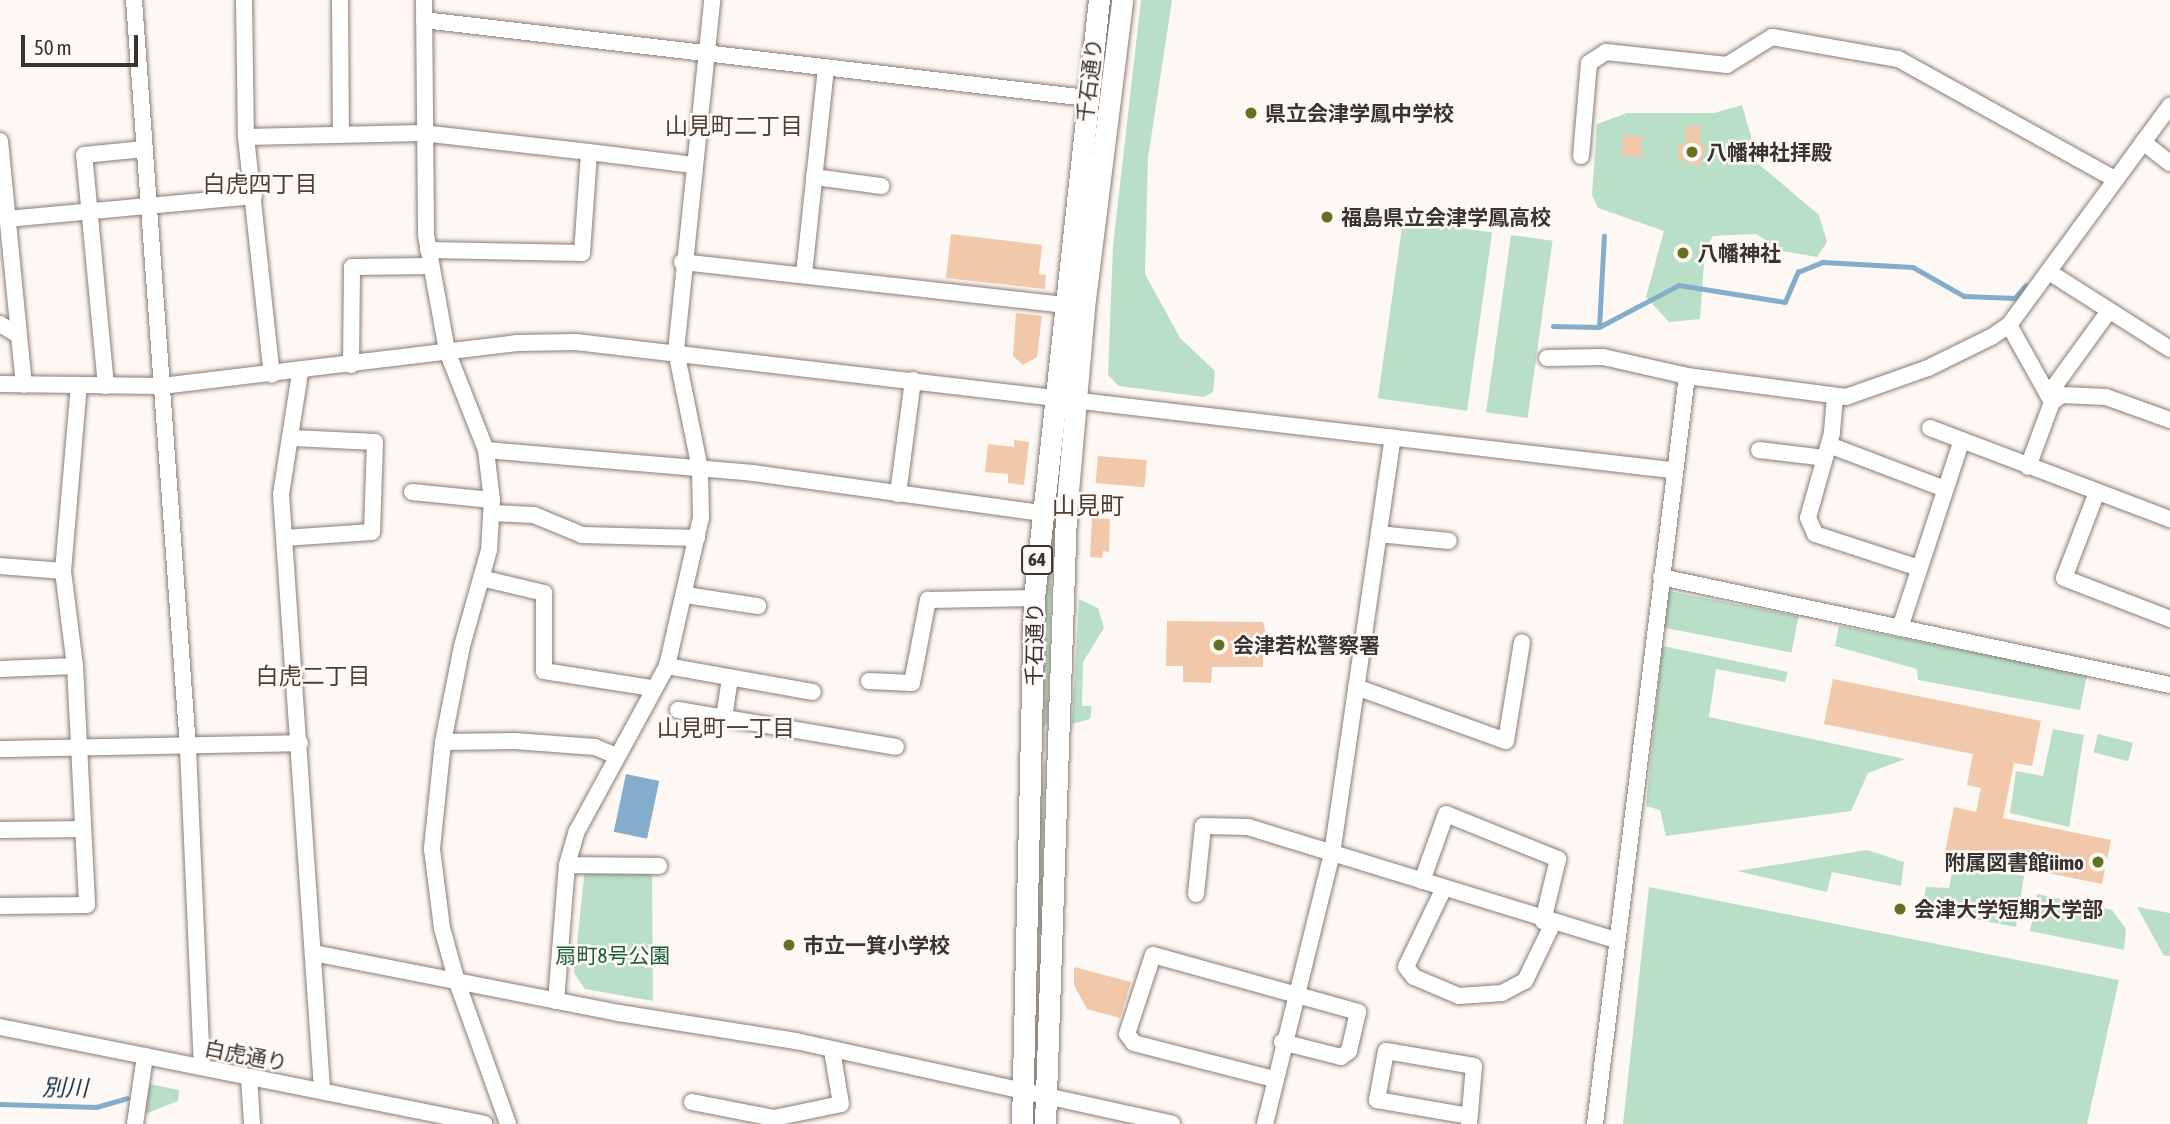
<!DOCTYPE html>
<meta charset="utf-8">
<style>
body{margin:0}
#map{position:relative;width:2170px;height:1124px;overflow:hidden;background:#fef8f4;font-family:"Asap Condensed","Noto Sans JP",sans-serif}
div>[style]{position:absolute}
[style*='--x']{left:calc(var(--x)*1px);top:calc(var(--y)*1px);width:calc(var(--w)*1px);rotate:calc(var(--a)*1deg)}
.green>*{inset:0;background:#badfc7;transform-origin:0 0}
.water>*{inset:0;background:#83adca;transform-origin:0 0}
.stream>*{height:4.5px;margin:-2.25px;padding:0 2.25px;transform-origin:2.25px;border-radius:2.25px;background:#83adca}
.building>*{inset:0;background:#f1c8a9;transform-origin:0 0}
.roads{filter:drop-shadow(0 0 2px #8a7d73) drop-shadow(0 0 2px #8a7d73)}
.minor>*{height:16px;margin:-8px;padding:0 8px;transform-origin:8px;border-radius:8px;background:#fff}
.major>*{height:21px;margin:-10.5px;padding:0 10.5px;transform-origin:10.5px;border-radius:10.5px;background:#fff}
.dots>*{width:19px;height:19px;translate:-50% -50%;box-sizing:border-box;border:4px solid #fef8f4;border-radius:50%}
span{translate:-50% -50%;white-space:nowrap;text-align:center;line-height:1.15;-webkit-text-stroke:5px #fef8f4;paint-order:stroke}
.shield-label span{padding:2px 5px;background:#fef8f4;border:2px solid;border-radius:5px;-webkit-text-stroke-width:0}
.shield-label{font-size:19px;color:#3a3430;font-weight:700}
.street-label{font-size:21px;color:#3a3430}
.poi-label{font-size:21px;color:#3a3430;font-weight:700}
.left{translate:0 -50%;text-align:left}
.right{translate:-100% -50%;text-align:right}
.park-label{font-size:21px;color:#185f3c}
.neighbourhood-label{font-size:23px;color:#4c4038}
.water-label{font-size:23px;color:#103248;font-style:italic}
.quarter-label{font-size:24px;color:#4c4038}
.scale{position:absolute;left:21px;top:35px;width:117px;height:32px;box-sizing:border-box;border:4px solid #3a3430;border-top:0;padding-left:9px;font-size:21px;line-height:24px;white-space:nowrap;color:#3a3430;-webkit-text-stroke:5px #fef8f4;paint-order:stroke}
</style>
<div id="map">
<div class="green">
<i style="clip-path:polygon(1141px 0,1172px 0,1148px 158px,1145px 274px,1180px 338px,1215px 371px,1213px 392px,1204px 397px,1119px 386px,1108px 375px,1113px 246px)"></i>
<i style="clip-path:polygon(1742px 105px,1752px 140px,1747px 154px,1819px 215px,1827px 242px,1817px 257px,1783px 251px,1756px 234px,1713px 236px,1705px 250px,1700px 319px,1669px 322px,1646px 297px,1664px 231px,1598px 208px,1592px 195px,1597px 124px,1627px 113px,1714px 113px)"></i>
<i style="left:1403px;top:220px;width:90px;height:180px;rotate:8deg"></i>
<i style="left:1511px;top:235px;width:42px;height:179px;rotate:8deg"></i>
<i style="clip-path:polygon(1063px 431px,1052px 551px,1048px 723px,1043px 728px,1044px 577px)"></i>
<i style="left:1669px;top:591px;width:132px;height:37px;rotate:11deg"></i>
<i style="clip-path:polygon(1079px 599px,1098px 608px,1104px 628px,1083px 662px,1082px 706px,1092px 706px,1090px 719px,1072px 724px)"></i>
<i style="clip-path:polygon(1839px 626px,2087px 674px,2080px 710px,1918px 680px,1917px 669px,1835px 646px)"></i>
<i style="clip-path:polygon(1662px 646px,1788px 672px,1785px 682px,1716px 669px,1709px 717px,1905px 759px,1868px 773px,1851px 811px,1666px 836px,1660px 810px,1646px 806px)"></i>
<i style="clip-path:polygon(2053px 729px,2084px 735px,2069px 827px,2010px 813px,2016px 771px,2043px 776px)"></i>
<i style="left:2098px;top:734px;width:36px;height:19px;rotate:14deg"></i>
<i style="clip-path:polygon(1044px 757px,1042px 933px,1038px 935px,1034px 916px)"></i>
<i style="clip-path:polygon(1867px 850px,1904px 862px,1901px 886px,1832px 872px,1827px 892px,1737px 871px)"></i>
<i style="clip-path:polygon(1954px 862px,2024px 876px,2016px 927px,1922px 909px,1926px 887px,1949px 888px)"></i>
<i style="clip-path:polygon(585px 868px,652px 868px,653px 1001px,585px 989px,574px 973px)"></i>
<i style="clip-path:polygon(1649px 887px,2119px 980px,2087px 1124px,1623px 1124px)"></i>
<i style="clip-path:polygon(2037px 894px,2112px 910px,2126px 929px,2124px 950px,2030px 931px)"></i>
<i style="clip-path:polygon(2137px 907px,2170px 913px,2170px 956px,2164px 956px)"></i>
<i style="clip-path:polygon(149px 1084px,179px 1090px,178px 1101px,145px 1114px)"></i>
</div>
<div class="water">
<i style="left:626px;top:774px;width:34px;height:59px;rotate:12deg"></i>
</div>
<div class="stream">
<i style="--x:1553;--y:326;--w:46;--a:1.2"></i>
<i style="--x:1599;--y:327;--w:90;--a:-27.7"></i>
<i style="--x:1679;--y:285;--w:107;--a:9.1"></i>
<i style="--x:1785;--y:302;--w:33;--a:-67"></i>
<i style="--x:1798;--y:272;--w:27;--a:-22"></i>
<i style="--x:1823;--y:262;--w:90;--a:3.2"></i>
<i style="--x:1913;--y:267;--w:59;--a:29.6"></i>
<i style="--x:1964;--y:296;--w:51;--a:2.2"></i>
<i style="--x:2015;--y:298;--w:16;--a:-50"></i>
<i style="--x:1599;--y:327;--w:91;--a:-86.9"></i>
<i style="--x:0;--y:1104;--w:96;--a:1.8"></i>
<i style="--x:96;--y:1107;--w:32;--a:-16"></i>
</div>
<div class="building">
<i style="clip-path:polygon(1686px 126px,1700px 126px,1700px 145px,1706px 145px,1699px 166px,1678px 159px,1678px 145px,1686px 145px)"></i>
<i style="left:1623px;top:135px;width:19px;height:21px;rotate:3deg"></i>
<i style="clip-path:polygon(951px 234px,1042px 245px,1039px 274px,1046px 275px,1045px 289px,946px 278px)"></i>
<i style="clip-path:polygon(1016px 313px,1042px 316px,1037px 357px,1023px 365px,1013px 356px)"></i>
<i style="clip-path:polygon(1014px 440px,1029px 442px,1024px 485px,1008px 483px,1008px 474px,985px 472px,988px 444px,1014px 447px)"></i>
<i style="left:1098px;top:456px;width:49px;height:27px;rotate:5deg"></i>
<i style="clip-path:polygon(1092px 518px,1110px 519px,1109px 552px,1103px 551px,1102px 558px,1090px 557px)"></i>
<i style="clip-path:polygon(1167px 621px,1263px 622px,1271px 653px,1263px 653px,1263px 667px,1212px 667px,1211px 683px,1183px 682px,1183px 666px,1166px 666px)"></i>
<i style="clip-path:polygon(1833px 679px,2041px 721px,2032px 766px,2014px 763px,2003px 818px,2111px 840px,2102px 884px,1945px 852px,1954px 807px,1976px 812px,1981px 788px,1967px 785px,1973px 754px,1824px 724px)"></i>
<i style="clip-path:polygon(1074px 967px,1131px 982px,1120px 1018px,1087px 1009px,1074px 985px)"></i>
</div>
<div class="roads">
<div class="minor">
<i style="--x:134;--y:0;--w:750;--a:85.87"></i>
<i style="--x:188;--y:748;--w:319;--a:87.5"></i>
<i style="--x:244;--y:0;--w:137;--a:89.2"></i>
<i style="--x:246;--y:137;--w:176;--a:-1.3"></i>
<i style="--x:422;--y:133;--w:168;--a:6.5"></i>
<i style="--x:340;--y:0;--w:133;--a:89.6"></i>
<i style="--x:424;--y:0;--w:235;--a:89.5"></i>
<i style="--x:426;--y:235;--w:118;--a:79.7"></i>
<i style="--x:447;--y:351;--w:106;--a:68.5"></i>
<i style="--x:486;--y:450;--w:50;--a:83.2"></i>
<i style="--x:492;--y:500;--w:50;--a:93.4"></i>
<i style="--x:489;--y:550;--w:100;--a:105.7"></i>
<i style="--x:462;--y:646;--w:98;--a:101.2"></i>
<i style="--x:443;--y:742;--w:108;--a:95.9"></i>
<i style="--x:432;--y:849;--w:80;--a:82.8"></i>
<i style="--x:442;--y:928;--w:56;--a:74.5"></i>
<i style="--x:457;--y:982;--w:151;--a:70.2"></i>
<i style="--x:424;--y:20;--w:668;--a:6.71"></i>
<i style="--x:246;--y:137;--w:239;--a:83.8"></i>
<i style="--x:0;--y:141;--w:245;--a:84.4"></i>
<i style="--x:2143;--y:142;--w:34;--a:38"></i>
<i style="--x:1581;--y:156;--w:93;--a:-85.1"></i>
<i style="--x:1589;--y:63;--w:20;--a:-33"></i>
<i style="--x:1606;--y:52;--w:122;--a:6.1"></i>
<i style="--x:1727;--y:65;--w:53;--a:-31.9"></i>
<i style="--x:1772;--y:37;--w:128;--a:9.9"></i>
<i style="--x:1898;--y:59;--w:249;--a:29"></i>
<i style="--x:814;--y:177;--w:68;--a:7.7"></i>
<i style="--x:7;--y:219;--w:248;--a:-5.3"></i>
<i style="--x:428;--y:250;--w:154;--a:1.1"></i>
<i style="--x:582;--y:253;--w:101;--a:-86"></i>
<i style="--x:589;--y:152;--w:105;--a:7.1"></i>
<i style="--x:682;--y:262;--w:383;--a:6.4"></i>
<i style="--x:2049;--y:272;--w:143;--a:32.5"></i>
<i style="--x:804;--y:274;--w:208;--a:-83.9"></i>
<i style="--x:0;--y:324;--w:19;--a:32"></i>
<i style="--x:2009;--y:325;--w:88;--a:60.8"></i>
<i style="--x:2052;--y:402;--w:69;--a:110.3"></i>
<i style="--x:1547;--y:358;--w:56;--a:-1"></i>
<i style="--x:1603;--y:357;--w:86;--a:12.7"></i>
<i style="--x:351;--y:365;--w:98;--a:-89.4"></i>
<i style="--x:352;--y:267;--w:79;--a:-0.7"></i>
<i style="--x:300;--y:373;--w:122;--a:98.9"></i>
<i style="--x:281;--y:494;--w:597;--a:86.06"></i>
<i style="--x:0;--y:384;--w:162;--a:0.7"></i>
<i style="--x:162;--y:386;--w:358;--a:-6.9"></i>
<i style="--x:517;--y:343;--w:59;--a:-1"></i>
<i style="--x:576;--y:342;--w:1102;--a:6.67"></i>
<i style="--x:106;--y:386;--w:232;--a:-95.4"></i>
<i style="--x:84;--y:155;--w:60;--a:-5.7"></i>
<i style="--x:2048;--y:395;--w:104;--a:-54"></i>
<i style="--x:1835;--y:397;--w:36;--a:95"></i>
<i style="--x:1832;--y:433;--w:88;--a:105.8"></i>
<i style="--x:1808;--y:518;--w:17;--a:66"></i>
<i style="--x:1815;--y:534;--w:109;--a:18.1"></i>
<i style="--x:2052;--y:402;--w:12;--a:-35"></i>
<i style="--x:2062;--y:395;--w:44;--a:2.6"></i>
<i style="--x:2106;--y:397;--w:68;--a:19.8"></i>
<i style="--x:1930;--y:428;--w:257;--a:20.8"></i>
<i style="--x:1829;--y:445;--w:124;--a:20.8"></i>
<i style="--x:486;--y:450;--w:268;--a:4.9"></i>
<i style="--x:753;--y:473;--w:291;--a:7.9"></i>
<i style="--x:1759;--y:450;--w:66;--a:6.9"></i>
<i style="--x:412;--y:492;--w:80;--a:5.7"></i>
<i style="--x:2097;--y:492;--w:92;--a:111"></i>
<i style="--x:2064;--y:578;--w:114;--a:21.1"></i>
<i style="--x:898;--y:494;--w:115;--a:-82.5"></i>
<i style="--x:492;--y:513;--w:42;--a:2.7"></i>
<i style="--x:534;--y:515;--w:52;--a:22.6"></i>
<i style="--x:582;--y:535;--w:115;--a:1.5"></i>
<i style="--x:1379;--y:534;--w:70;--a:5.7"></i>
<i style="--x:284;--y:538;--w:88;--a:-3.9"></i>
<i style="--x:372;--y:532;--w:90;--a:-88.1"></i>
<i style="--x:375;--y:442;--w:82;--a:-177.2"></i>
<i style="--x:0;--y:566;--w:63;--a:4.5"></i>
<i style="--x:1661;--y:577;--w:520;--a:11.98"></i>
<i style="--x:481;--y:578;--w:65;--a:13.4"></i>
<i style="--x:544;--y:593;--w:78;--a:90"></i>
<i style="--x:544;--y:671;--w:108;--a:9"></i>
<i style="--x:686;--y:595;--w:73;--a:8.7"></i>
<i style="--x:1900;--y:628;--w:196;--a:-71.8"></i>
<i style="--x:75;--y:666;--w:96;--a:-97.2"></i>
<i style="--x:63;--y:571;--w:187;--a:-85.1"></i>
<i style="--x:667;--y:666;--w:152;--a:-77.1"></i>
<i style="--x:701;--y:518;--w:49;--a:-91.2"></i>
<i style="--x:700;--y:469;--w:120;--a:-101.5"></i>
<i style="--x:676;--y:351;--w:353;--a:-84.1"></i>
<i style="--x:0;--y:669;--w:75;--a:-2.3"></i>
<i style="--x:75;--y:666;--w:239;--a:87.1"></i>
<i style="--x:87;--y:905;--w:87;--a:179.3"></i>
<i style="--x:869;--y:681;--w:43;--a:2.7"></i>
<i style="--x:912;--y:683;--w:85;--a:-79.1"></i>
<i style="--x:928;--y:600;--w:106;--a:-1.1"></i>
<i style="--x:1356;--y:687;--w:159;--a:19.8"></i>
<i style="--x:1506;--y:741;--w:100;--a:-80.8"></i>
<i style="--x:678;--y:710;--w:221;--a:9.6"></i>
<i style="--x:724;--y:718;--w:40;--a:-81.5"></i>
<i style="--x:443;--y:742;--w:72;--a:-0.8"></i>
<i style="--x:515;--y:741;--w:80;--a:4.3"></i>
<i style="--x:595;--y:747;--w:21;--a:23"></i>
<i style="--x:0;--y:749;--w:300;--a:-1.1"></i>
<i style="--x:0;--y:830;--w:83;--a:-0.7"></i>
<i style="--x:567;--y:865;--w:92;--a:0.6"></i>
<i style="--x:1422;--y:881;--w:71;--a:-70.3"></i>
<i style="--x:1446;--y:814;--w:121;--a:21.9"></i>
<i style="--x:1558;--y:859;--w:64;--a:103.6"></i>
<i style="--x:1443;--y:890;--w:85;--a:115.7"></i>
<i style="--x:1406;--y:967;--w:13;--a:51"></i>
<i style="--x:1414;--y:977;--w:49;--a:22.9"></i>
<i style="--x:1459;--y:996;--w:43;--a:-4"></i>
<i style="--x:1502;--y:993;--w:26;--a:-28"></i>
<i style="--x:1525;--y:981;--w:64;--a:-64.2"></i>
<i style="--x:1196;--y:894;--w:68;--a:-84.1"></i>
<i style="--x:1203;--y:826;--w:45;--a:1.3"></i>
<i style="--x:1248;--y:827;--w:385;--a:17.1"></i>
<i style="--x:313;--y:953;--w:312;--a:11.1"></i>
<i style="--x:619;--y:1013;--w:179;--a:9"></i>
<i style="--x:796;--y:1041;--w:385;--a:12.4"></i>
<i style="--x:556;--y:1001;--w:136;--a:-85.4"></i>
<i style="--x:567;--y:865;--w:35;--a:-74"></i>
<i style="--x:577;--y:831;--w:188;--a:-61.4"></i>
<i style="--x:667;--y:666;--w:148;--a:10.1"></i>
<i style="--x:0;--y:1027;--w:494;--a:11.3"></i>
<i style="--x:249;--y:1077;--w:47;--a:86.3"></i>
<i style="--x:1274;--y:1079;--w:145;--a:-165.6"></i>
<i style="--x:1134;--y:1043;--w:11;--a:-128"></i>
<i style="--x:1127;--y:1034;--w:83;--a:-71.8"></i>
<i style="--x:1153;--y:955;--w:213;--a:15.5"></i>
<i style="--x:1358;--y:1012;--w:40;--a:103"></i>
<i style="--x:1349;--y:1051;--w:10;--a:143"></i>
<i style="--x:1341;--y:1057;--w:61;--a:-165.7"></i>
<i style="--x:692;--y:1102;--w:84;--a:11"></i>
<i style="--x:774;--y:1118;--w:68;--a:-11.8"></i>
<i style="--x:841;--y:1104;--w:55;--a:-99.5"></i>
<i style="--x:135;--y:1124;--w:69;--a:-81.6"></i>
<i style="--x:1265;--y:1124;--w:278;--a:-76.1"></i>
<i style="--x:1332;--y:854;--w:421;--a:-81.7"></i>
<i style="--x:1469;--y:1124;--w:58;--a:-85.1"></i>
<i style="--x:1474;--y:1066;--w:89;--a:-170.3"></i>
<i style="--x:1386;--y:1051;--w:50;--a:100.4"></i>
<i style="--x:1377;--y:1100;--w:93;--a:9.9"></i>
<i style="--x:1595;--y:1124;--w:754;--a:-82.99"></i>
<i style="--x:1687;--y:376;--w:160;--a:7.5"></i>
<i style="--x:1846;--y:397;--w:87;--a:-19.5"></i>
<i style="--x:1928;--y:368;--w:72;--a:-26.2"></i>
<i style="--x:1993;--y:336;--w:19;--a:-35"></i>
<i style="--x:2009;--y:325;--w:272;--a:-53.7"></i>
</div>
<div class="major">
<i style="--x:1022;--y:1124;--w:526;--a:-88.69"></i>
<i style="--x:1034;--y:598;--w:602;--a:-83.8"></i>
<i style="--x:1045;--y:1124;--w:610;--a:-88.03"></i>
<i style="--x:1066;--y:514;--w:208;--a:-85"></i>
<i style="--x:1084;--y:307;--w:309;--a:-82.9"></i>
</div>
</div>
<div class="dots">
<i style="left:1251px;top:113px;background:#62721f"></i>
<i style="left:1692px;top:152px;background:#62721f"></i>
<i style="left:1327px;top:217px;background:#62721f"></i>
<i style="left:1683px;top:253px;background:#62721f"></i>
<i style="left:1219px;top:645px;background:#62721f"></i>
<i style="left:2098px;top:862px;background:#62721f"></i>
<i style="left:1900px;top:909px;background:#62721f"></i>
<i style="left:789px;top:945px;background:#62721f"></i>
</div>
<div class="shield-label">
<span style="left:1037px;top:560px">64</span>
</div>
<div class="street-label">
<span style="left:1089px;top:80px;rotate:-83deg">千石通り</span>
<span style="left:1034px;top:644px;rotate:-89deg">千石通り</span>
<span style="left:246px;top:1055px;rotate:11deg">白虎通り</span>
</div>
<div class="poi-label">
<span class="left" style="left:1265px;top:113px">県立会津学鳳中学校</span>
<span class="left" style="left:1706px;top:152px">八幡神社拝殿</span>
<span class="left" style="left:1341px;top:217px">福島県立会津学鳳高校</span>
<span class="left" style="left:1697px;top:253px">八幡神社</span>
<span class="left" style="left:1233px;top:645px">会津若松警察署</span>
<span class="right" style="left:2084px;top:862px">附属図書館iimo</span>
<span class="left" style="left:1914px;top:909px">会津大学短期大学部</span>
<span class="left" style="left:803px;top:945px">市立一箕小学校</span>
</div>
<div class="park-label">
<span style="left:613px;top:955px">扇町8号公園</span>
</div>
<div class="neighbourhood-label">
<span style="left:734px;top:126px">山見町二丁目</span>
<span style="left:260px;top:184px">白虎四丁目</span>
<span style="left:313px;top:676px">白虎二丁目</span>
<span style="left:726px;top:728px">山見町一丁目</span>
</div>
<div class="water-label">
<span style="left:65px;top:1088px;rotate:1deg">別川</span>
</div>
<div class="quarter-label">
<span style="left:1088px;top:506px">山見町</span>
</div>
<div class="scale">50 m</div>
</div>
